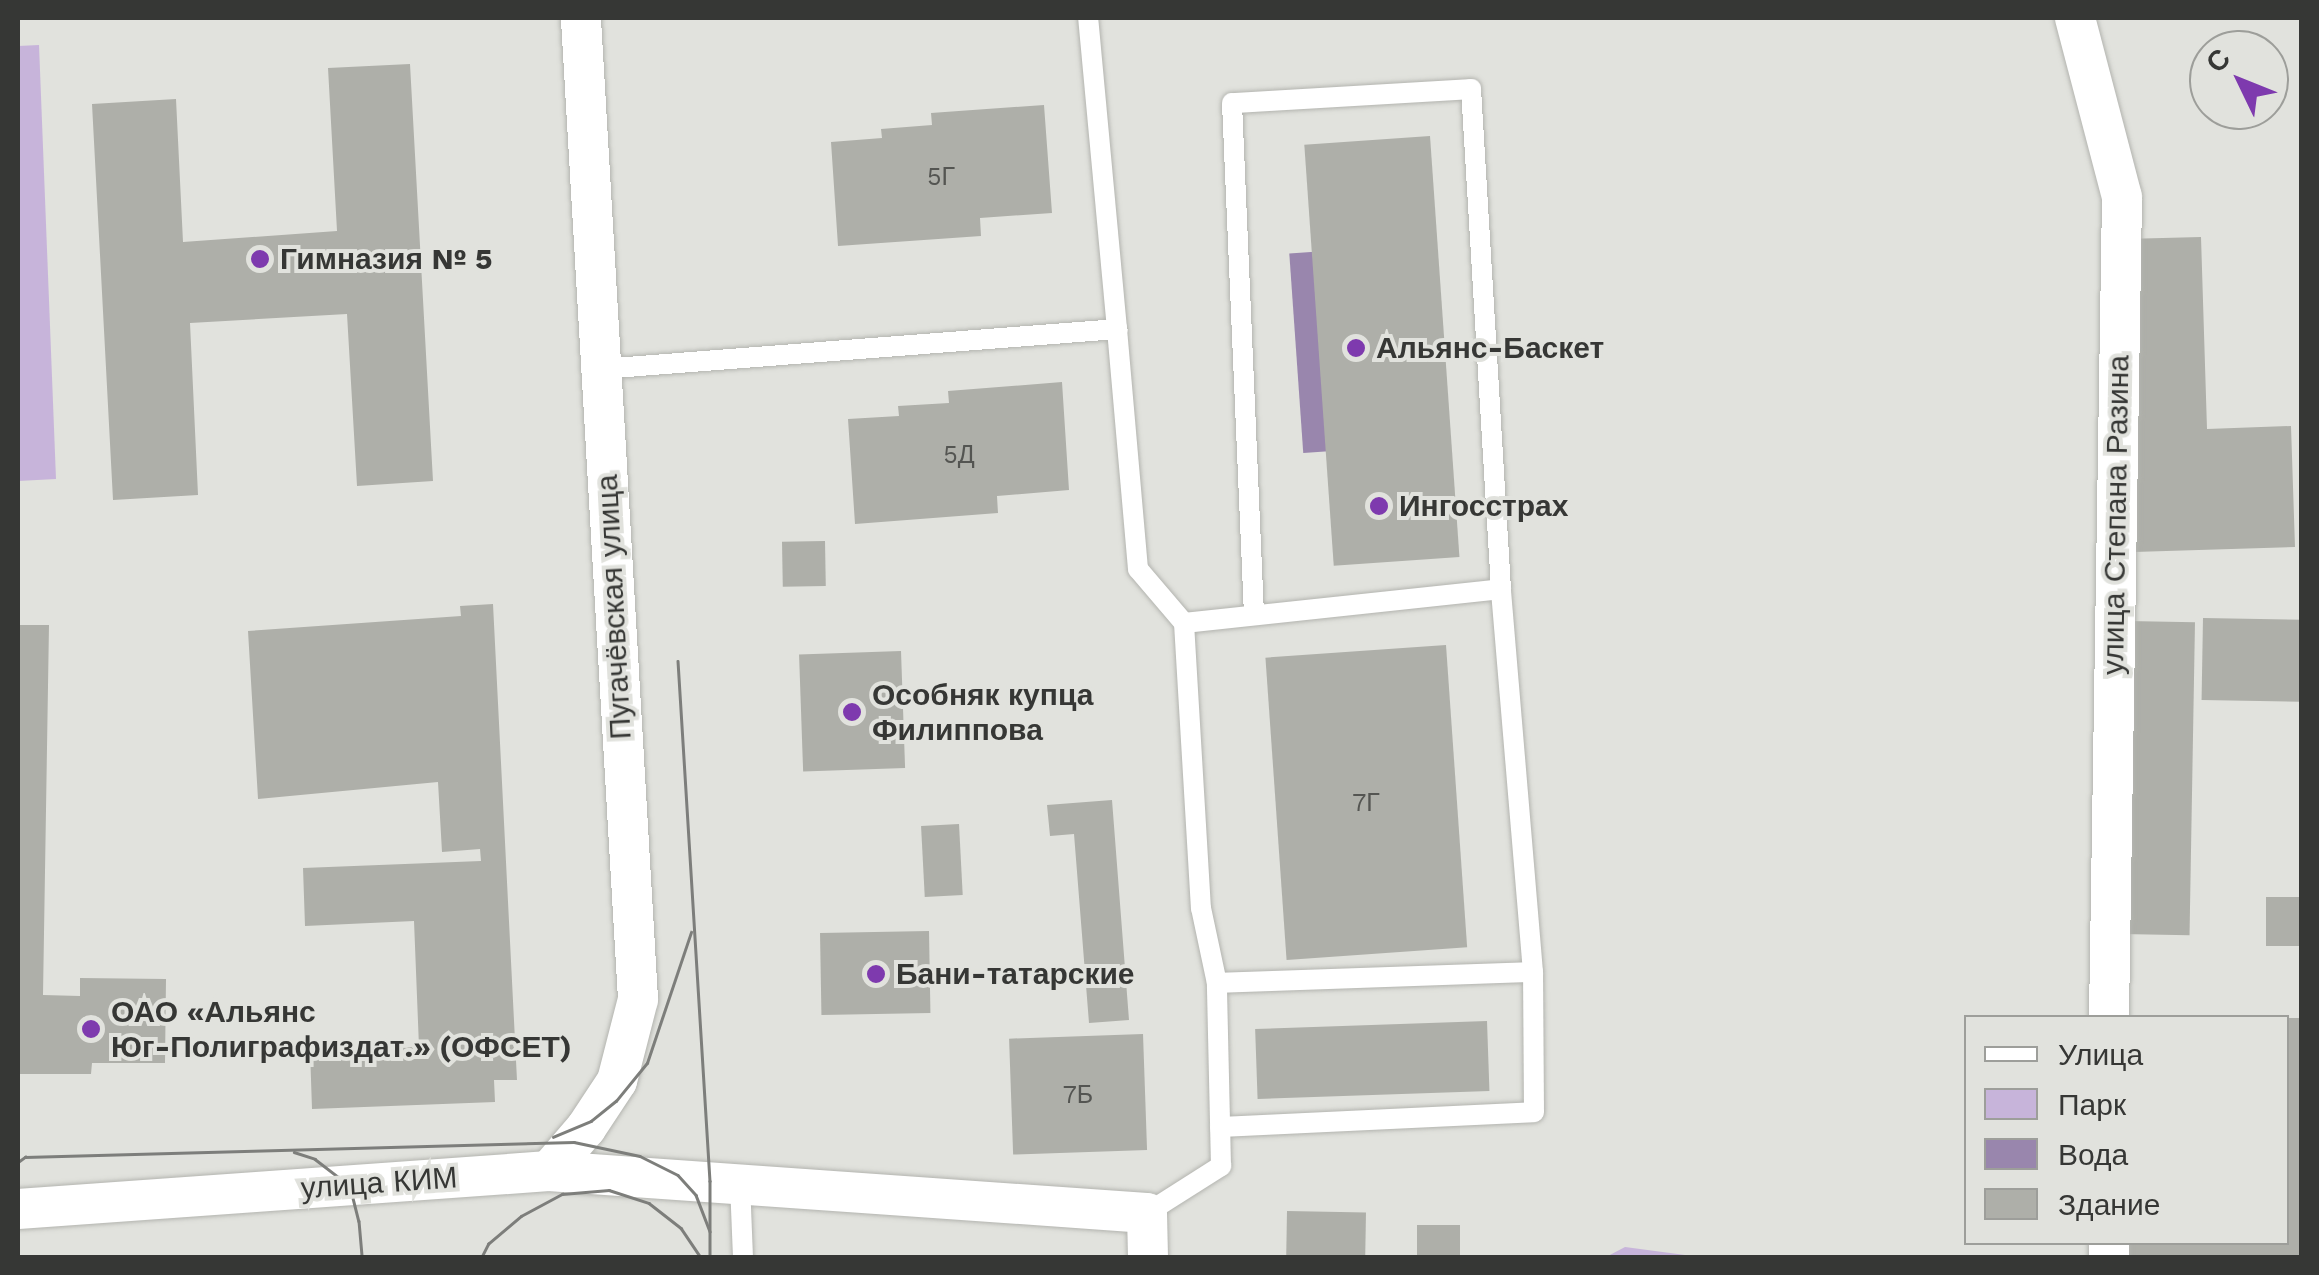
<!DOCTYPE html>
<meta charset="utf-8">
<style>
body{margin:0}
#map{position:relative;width:2319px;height:1275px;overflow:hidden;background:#e1e2dd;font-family:"Work Sans",sans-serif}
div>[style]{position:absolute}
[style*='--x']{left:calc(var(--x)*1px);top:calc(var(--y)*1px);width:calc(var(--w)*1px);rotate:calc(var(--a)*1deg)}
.green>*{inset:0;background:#c7b4da}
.water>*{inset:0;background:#9986ad;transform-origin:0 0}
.building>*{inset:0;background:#aeafa9;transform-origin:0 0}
.roads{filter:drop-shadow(0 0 2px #b3b4af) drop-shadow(0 0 2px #b3b4af)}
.service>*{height:20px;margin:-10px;padding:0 10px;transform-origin:10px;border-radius:10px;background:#fff}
.minor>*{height:40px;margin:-20px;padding:0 20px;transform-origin:20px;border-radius:20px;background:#fff}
.tram>*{height:2.5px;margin:-1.25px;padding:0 1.25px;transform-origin:1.25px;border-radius:1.25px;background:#7d7e7b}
.dots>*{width:28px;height:28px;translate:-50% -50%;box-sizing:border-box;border:5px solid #e1e2dd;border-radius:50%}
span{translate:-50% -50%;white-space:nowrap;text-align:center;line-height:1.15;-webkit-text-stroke:8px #e1e2dd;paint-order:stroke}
.number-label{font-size:25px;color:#545552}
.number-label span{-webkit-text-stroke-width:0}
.poi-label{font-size:30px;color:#363735;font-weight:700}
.left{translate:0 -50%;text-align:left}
.street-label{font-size:30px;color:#363735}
.frame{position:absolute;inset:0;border:20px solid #363735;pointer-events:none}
.legend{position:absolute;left:1964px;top:1015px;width:325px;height:230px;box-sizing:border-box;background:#e1e2dd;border:2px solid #9d9e9a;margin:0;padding:12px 18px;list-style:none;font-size:30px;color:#363735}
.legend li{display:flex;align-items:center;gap:20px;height:50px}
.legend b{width:50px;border:2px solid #9d9e9a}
.north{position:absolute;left:2189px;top:30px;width:100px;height:100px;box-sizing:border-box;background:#e1e2dd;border:2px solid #9d9e9a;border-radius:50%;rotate:313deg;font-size:28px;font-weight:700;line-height:40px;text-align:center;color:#363735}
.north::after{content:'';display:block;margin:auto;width:35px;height:45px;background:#7e3aae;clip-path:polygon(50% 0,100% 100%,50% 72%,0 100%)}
</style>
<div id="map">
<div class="green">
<i style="clip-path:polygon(39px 45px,56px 479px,18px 481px,18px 46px)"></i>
<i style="clip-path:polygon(1625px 1247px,1700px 1257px,1606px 1257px)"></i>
</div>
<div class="water">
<i style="left:1412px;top:245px;width:200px;height:123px;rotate:86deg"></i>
</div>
<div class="building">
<i style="clip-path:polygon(410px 64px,433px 481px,357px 486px,347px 314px,190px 323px,198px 495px,113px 500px,92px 104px,176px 99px,183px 242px,337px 231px,328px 68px)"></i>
<i style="clip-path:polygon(1044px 105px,1052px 213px,980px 218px,981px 236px,838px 246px,831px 142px,882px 138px,881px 129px,932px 125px,931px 113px)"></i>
<i style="left:1430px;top:136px;width:422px;height:126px;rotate:86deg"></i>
<i style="clip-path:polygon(2201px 237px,2207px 429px,2291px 426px,2295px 547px,2134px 552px,2124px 239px)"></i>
<i style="clip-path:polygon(1062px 382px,1069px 490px,997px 496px,998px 513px,855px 524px,848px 419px,899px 416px,898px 406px,949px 403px,948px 391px)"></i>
<i style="left:825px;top:541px;width:45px;height:43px;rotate:89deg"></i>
<i style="clip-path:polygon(493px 604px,517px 1080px,494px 1080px,495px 1102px,312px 1109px,310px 1050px,419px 1047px,414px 921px,305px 926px,303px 868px,481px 861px,480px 849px,442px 852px,438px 782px,258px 799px,248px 631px,461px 616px,460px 606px)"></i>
<i style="left:2203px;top:618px;width:99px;height:82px;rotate:1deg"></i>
<i style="left:2127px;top:621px;width:68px;height:313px;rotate:1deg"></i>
<i style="clip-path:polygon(18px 625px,49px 625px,43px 995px,80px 996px,80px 978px,166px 979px,165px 1063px,92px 1063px,91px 1074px,18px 1074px)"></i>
<i style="left:1446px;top:645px;width:303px;height:181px;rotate:86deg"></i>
<i style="left:901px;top:651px;width:117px;height:102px;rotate:88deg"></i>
<i style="clip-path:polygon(1112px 800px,1129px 1020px,1089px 1023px,1074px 834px,1050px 836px,1047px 805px)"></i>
<i style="left:959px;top:824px;width:71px;height:38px;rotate:87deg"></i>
<i style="left:2266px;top:897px;width:36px;height:49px"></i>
<i style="left:929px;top:931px;width:82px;height:109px;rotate:89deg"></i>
<i style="clip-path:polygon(2286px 1018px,2302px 1018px,2302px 1258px,2120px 1258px,2120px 1242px,2286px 1242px)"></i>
<i style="left:1487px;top:1021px;width:70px;height:232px;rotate:88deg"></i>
<i style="left:1143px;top:1034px;width:116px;height:134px;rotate:88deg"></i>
<i style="left:1287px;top:1211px;width:79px;height:47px;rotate:1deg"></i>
<i style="left:1417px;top:1225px;width:43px;height:33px"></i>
</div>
<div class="roads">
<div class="service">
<i style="--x:1117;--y:329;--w:241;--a:85"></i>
<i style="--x:1138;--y:569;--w:71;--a:49.6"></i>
<i style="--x:1184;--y:623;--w:319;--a:-6.1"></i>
<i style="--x:1501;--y:589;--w:501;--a:-93.43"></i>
<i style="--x:1471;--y:89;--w:239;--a:176.6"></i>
<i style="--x:1232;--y:103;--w:512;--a:87.54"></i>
<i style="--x:601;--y:369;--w:518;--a:-4.43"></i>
<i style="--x:1117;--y:329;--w:312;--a:-95.3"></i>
<i style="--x:1184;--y:623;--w:286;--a:86.6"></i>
<i style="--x:1201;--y:908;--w:77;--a:78"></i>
<i style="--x:1217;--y:983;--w:316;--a:-2"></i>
<i style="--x:1533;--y:972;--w:384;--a:-94.8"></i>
<i style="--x:1220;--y:1127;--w:314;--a:-2.7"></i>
<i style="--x:1534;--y:1112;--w:140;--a:-90.4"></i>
<i style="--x:740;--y:1183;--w:75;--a:87.7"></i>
<i style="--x:1147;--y:1213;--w:88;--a:-32.4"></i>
<i style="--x:1221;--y:1166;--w:183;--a:-91.3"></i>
</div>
<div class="minor">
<i style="--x:2075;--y:18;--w:185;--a:75.3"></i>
<i style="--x:2122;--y:197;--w:821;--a:90.91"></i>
<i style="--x:549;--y:1171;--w:57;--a:-49.3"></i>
<i style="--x:586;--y:1128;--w:56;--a:-56.6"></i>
<i style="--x:617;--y:1081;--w:85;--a:-75.6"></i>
<i style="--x:638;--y:999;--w:983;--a:-93.33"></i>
<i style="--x:18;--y:1209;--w:532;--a:-4.09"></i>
<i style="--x:549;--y:1171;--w:599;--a:4.02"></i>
<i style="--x:1147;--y:1213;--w:45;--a:88.7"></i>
<i style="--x:2109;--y:1242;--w:16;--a:90"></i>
</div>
</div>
<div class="tram">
<i style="--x:678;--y:661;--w:521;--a:86.48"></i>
<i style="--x:710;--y:1181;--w:77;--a:90"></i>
<i style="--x:553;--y:1137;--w:41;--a:-22.8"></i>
<i style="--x:591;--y:1121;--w:32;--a:-39"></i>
<i style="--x:616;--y:1101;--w:49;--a:-50.8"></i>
<i style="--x:647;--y:1063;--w:138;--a:-71.4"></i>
<i style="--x:294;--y:1152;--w:22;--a:18"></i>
<i style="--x:315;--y:1159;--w:44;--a:37.6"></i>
<i style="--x:350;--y:1186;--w:36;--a:76"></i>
<i style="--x:359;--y:1221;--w:37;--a:85"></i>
<i style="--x:18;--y:1162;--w:9;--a:-36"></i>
<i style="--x:25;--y:1157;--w:549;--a:-1.57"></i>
<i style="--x:574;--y:1142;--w:67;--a:12"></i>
<i style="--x:640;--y:1156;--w:42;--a:26.6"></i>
<i style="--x:678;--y:1175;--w:27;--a:48"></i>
<i style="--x:696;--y:1195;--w:39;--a:69"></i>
<i style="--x:481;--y:1258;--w:16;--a:-63"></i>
<i style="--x:488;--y:1244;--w:43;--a:-40.3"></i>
<i style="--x:521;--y:1216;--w:47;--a:-28.2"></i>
<i style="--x:562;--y:1194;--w:47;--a:-4.9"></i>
<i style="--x:609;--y:1190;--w:42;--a:18"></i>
<i style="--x:649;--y:1203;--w:41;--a:38"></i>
<i style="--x:681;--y:1228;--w:36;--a:56"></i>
</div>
<div class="dots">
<i style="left:260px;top:259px;background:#7e3aae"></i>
<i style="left:1356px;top:348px;background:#7e3aae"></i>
<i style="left:1379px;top:506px;background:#7e3aae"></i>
<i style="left:852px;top:712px;background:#7e3aae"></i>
<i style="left:876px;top:974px;background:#7e3aae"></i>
<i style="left:91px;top:1029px;background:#7e3aae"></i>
</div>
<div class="number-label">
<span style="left:941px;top:177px">5Г</span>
<span style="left:959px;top:455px">5Д</span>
<span style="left:1366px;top:803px">7Г</span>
<span style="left:1078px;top:1095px">7Б</span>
</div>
<div class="poi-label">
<span class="left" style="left:280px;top:259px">Гимназия № 5</span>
<span class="left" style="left:1376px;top:348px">Альянс-Баскет</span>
<span class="left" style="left:1399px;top:506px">Ингосстрах</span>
<span class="left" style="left:872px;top:712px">Особняк купца<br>Филиппова</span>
<span class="left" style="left:896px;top:974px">Бани-татарские</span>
<span class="left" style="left:111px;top:1029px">ОАО «Альянс<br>Юг-Полиграфиздат.» (ОФСЕТ)</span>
</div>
<div class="street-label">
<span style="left:2116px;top:515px;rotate:-89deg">улица Степана Разина</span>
<span style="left:614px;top:607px;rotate:-93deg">Пугачёвская улица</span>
<span style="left:379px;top:1183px;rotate:-4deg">улица КИМ</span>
</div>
<div class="frame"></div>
<ul class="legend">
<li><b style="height:12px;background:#fff"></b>Улица</li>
<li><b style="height:28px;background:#c7b4da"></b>Парк</li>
<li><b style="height:28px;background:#9986ad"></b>Вода</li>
<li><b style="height:28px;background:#aeafa9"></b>Здание</li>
</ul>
<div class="north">С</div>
</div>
